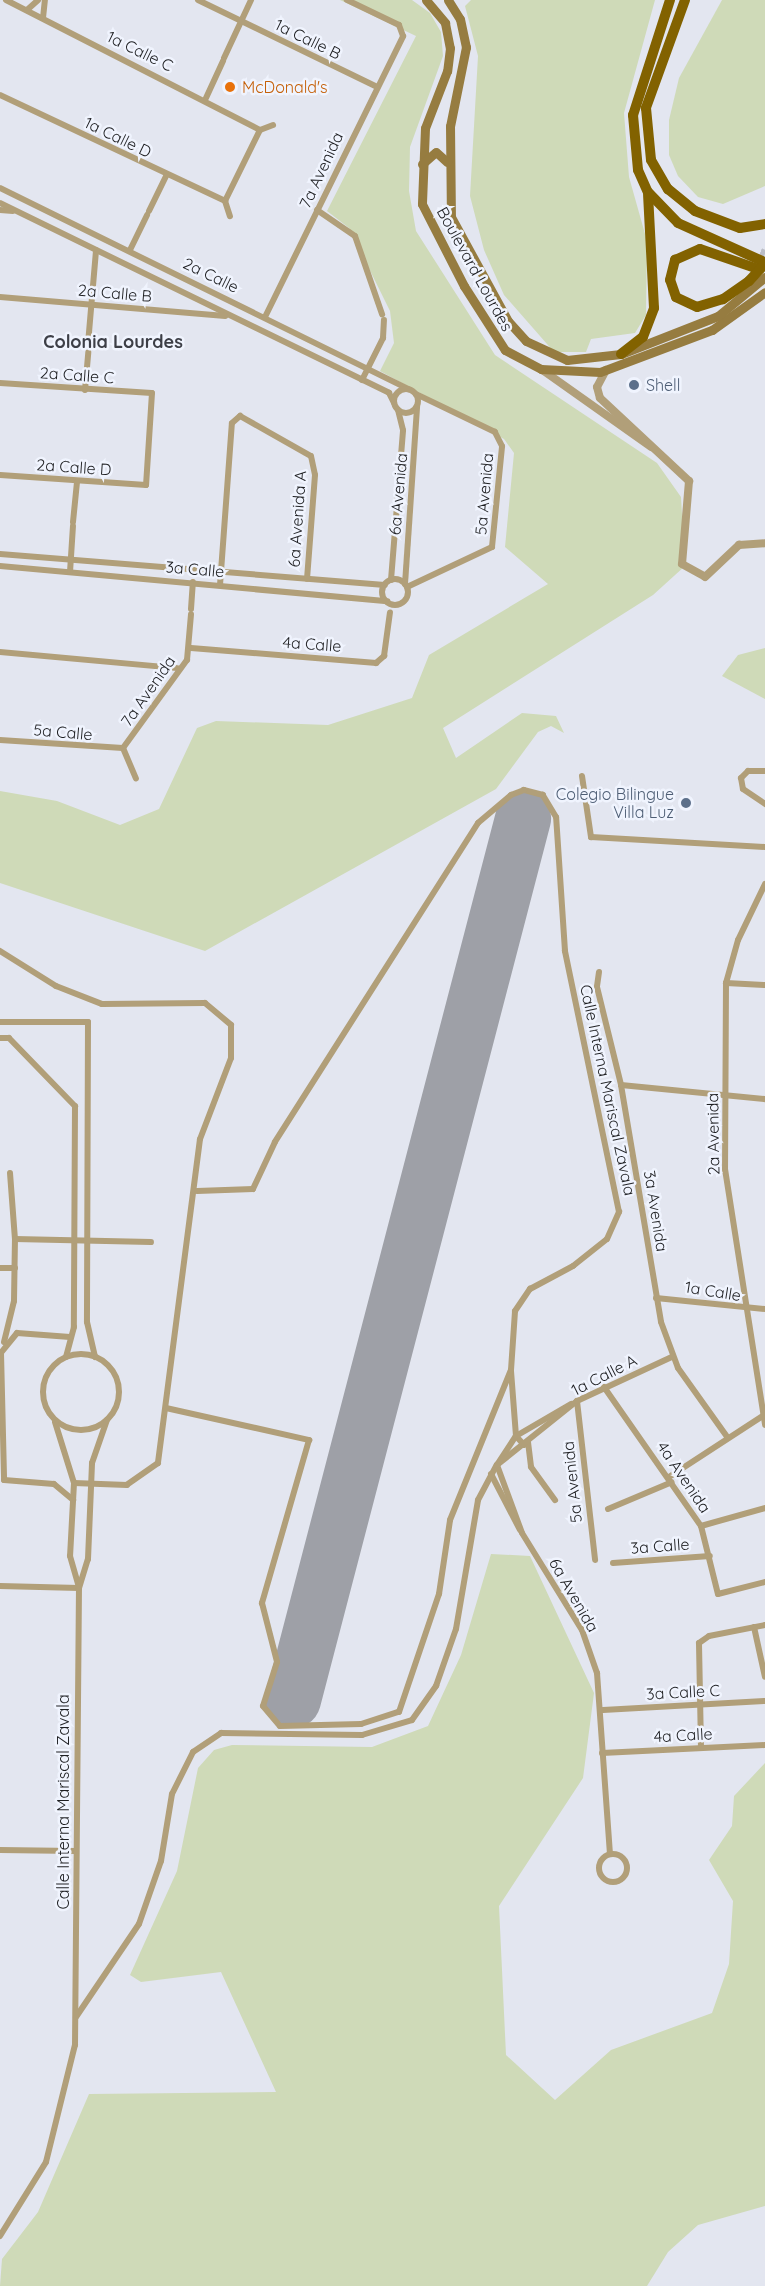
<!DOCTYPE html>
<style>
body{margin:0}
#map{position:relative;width:765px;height:2286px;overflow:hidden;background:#e3e6f0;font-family:Quicksand,sans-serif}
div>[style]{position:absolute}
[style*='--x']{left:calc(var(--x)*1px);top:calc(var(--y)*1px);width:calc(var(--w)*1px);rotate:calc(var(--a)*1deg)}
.green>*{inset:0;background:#cfdab8}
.runway>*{height:56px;margin:-28px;padding:0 28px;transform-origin:28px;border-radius:28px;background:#9ea0a7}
.primary-tunnel>*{height:10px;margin-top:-5px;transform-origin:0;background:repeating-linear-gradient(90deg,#bbbec7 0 10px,transparent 0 15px)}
.minor>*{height:6px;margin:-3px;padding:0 3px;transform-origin:3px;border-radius:3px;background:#b19f79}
.minor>.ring{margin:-3px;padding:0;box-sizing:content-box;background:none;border:6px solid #b19f79;border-radius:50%}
.tertiary>*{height:8px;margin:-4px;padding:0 4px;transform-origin:4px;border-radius:4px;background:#b19f79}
.secondary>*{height:9px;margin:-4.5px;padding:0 4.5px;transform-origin:4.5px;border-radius:4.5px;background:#967c40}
.primary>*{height:10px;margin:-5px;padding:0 5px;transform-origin:5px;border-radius:5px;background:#826200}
.primary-bridge>*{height:10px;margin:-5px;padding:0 5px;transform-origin:5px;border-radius:5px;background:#826200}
.dots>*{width:16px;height:16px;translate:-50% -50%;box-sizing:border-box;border:3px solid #f0f4fe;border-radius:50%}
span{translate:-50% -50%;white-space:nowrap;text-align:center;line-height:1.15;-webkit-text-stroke:5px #f0f4fe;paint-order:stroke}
.street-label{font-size:16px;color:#1d1e21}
.food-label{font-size:16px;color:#c56008}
.left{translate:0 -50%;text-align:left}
.service-label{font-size:16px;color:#4e5e75}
.right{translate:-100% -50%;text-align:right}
.neighbourhood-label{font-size:18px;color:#3d3f47;font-weight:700}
</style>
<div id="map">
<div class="green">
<i style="clip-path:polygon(340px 0,412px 0,430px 13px,441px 32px,443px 56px,410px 147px,409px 191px,416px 231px,495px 355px,657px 463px,681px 497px,685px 566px,653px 595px,443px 728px,456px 758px,522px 713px,556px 716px,564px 733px,551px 726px,538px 732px,496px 789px,205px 951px,0 883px,0 791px,57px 801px,120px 825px,159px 809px,197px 728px,216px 721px,328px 725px,412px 698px,429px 655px,548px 584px,505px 547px,514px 453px,504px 439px,380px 371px,394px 343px,390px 311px,349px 228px,327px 211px,416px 36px)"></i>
<i style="clip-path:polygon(471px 0,655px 0,624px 113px,629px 177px,647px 241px,646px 315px,635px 333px,591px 339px,586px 352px,554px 352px,504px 295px,484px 250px,470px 196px,478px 56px,465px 6px)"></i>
<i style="clip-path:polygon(722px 0,765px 0,765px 186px,723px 204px,698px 197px,678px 176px,669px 155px,669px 120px,679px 78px)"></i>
<i style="clip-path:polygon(765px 648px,765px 699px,722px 676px,738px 655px)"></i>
<i style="clip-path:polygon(491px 1554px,530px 1556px,594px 1693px,583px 1778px,499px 1906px,506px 2055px,555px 2100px,611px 2050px,712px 2013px,729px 1964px,733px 1901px,709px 1860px,732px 1826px,734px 1796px,765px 1763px,765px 2206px,698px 2225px,668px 2252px,647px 2286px,0 2286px,2px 2259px,38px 2212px,89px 2094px,276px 2092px,221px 1972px,141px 1982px,130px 1975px,177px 1871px,198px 1768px,214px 1750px,232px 1745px,372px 1747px,428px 1726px,461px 1655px)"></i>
</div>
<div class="runway">
<i style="--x:293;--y:1700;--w:911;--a:-75.37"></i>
</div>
<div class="primary-tunnel">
<i style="--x:760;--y:253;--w:5;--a:22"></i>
</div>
<div class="minor">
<i style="--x:6;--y:0;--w:285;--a:27.1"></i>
<i style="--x:198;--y:0;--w:197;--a:25.9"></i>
<i style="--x:27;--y:10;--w:15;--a:-42"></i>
<i style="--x:43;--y:18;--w:18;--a:-84"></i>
<i style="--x:224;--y:58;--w:64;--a:-65"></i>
<i style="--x:0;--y:95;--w:249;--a:25.2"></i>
<i style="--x:206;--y:98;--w:41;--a:-65.3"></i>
<i style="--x:260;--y:130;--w:14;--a:-21"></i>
<i style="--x:0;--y:188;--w:456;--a:26.2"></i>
<i style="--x:225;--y:201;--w:79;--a:-63.8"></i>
<i style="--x:225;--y:201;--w:16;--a:72"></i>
<i style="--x:0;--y:203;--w:433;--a:26"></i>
<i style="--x:389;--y:393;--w:11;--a:63"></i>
<i style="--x:0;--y:210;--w:13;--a:4"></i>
<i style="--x:317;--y:210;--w:46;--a:34.4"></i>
<i style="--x:355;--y:236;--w:83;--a:70.9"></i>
<i style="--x:149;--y:211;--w:39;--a:-64"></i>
<i style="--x:130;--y:250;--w:39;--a:-64"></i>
<i style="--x:0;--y:297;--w:226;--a:4.8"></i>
<i style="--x:265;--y:317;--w:313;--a:-63.8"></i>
<i style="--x:403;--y:36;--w:12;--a:-110"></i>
<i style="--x:399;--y:25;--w:58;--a:-154.3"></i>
<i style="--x:88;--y:344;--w:94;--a:-85.1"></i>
<i style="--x:362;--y:380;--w:47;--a:-63.4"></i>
<i style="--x:383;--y:338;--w:18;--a:-87"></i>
<i style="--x:0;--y:383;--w:152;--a:3.8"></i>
<i style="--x:152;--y:393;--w:92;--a:93.7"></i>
<i style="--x:146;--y:485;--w:146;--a:-176.1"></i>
<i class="ring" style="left:394px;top:389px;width:18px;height:18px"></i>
<i style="--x:85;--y:390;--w:38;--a:-85"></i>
<i style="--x:73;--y:522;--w:40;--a:-84.3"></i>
<i style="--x:0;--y:554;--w:386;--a:4.6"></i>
<i style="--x:0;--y:566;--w:389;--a:5.2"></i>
<i style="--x:70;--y:572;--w:46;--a:-86.3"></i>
<i class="ring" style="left:382px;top:579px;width:20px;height:20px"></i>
<i style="--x:391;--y:580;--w:150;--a:-85.4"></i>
<i style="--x:403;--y:430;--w:21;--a:-104"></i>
<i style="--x:405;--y:584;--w:178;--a:-86.1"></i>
<i style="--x:220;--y:585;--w:162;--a:-85.8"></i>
<i style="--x:232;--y:423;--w:11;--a:-41"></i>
<i style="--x:240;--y:416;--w:81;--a:29.4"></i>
<i style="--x:311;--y:456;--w:19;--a:78"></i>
<i style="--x:315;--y:475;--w:104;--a:94.4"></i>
<i style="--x:407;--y:587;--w:94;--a:-25.2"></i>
<i style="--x:492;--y:547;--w:101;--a:-84.3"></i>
<i style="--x:502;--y:446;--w:16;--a:-117"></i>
<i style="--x:495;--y:432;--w:88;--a:-154.3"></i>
<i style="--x:191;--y:609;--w:27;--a:-86"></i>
<i style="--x:191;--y:648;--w:186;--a:4.6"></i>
<i style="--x:376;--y:663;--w:11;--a:-41"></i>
<i style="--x:384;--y:656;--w:44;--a:-82.2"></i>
<i style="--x:0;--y:652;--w:178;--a:5.2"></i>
<i style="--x:0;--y:740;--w:123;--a:3.7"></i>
<i style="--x:123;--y:748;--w:109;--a:-54"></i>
<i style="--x:187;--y:660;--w:46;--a:-85"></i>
<i style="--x:123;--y:748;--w:33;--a:67"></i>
<i style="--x:765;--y:771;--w:17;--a:180"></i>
<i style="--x:748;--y:771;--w:10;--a:135"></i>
<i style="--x:741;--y:778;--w:11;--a:80"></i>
<i style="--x:743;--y:789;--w:27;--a:34"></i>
<i style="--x:582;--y:776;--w:62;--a:81.6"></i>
<i style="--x:591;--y:837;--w:174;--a:3.3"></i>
<i style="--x:765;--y:884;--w:62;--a:115.7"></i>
<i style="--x:738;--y:940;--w:45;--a:105.6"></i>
<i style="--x:726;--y:983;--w:186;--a:90.3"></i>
<i style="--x:725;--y:1169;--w:259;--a:81.1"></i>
<i style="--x:0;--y:951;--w:66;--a:32"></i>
<i style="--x:56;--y:986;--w:49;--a:21.4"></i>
<i style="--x:102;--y:1004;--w:103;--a:-0.6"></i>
<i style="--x:205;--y:1003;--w:34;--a:40"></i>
<i style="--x:231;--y:1025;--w:33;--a:90"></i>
<i style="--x:231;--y:1058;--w:87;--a:110.9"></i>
<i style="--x:200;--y:1139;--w:327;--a:97.4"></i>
<i style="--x:158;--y:1463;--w:38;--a:145"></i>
<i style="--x:127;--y:1485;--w:53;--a:-177.8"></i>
<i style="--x:599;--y:972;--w:15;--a:98"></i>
<i style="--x:597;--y:987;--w:101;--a:76.2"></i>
<i style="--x:621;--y:1085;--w:240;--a:80.4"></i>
<i style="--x:661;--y:1322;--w:49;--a:69.7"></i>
<i style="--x:678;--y:1368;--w:86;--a:54.5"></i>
<i style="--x:726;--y:983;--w:39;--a:3"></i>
<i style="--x:0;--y:1022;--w:88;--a:0"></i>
<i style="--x:88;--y:1022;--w:300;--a:90.2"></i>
<i style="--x:87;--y:1322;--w:36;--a:77"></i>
<i style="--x:0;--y:1038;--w:9;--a:0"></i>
<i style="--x:9;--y:1038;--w:95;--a:45.9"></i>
<i style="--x:75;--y:1106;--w:221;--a:90.3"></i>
<i style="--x:74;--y:1327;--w:31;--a:105"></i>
<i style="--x:621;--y:1085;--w:145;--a:5.6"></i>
<i style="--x:10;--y:1173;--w:66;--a:85.7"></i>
<i style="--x:0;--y:1268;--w:15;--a:0"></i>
<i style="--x:656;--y:1298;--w:110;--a:5.8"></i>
<i style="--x:70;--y:1337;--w:53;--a:-175.7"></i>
<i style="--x:17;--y:1333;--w:26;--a:129"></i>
<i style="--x:1;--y:1353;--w:127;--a:88.6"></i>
<i style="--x:4;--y:1480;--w:50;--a:4.6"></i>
<i style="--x:54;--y:1484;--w:25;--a:40"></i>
<i style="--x:4;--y:1342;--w:42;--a:-76.3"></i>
<i style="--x:14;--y:1301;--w:62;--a:-89.1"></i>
<i style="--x:15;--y:1239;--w:136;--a:1.3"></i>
<i class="ring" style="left:43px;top:1354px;width:70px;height:70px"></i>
<i style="--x:511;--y:1371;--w:65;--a:85.6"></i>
<i style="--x:516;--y:1436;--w:12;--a:48"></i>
<i style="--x:604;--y:1387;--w:169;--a:55.1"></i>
<i style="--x:701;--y:1526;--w:70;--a:76"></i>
<i style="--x:718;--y:1594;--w:49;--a:-14.3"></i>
<i style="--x:577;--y:1401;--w:160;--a:83.5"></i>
<i style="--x:166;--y:1408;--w:147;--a:12.6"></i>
<i style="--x:309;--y:1440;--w:170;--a:106.1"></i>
<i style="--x:262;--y:1603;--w:61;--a:75.7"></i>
<i style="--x:277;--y:1662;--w:46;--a:107.7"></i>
<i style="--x:263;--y:1706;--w:26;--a:50"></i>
<i style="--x:280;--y:1726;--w:81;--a:-1.4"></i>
<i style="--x:361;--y:1724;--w:40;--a:-18"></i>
<i style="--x:399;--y:1712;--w:125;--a:-71.3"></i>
<i style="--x:439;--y:1594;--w:75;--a:-81.5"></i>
<i style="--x:450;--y:1520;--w:162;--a:-67.9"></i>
<i style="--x:511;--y:1370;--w:59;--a:-86.1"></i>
<i style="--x:515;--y:1311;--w:27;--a:-56"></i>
<i style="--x:530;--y:1289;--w:49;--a:-28.1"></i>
<i style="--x:573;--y:1266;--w:43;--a:-38.5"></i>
<i style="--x:607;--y:1239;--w:30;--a:-66"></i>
<i style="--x:619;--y:1212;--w:267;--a:-101.7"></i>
<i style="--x:565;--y:951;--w:134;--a:-93.8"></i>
<i style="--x:556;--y:817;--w:26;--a:-121"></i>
<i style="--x:543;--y:795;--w:20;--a:-165"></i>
<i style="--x:524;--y:790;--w:14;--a:159"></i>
<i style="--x:511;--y:795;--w:43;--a:139.7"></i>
<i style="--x:478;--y:823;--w:378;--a:122.5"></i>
<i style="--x:275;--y:1142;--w:52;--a:115.1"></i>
<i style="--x:253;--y:1189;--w:56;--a:178"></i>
<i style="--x:55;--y:1422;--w:64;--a:72.7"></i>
<i style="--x:74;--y:1483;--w:73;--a:93.1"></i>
<i style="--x:70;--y:1556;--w:32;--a:74"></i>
<i style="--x:528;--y:1442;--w:25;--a:83"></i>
<i style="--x:531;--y:1467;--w:41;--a:54"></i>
<i style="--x:497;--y:1465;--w:72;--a:69.8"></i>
<i style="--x:522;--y:1533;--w:114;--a:58.3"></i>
<i style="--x:582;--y:1630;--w:46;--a:70.8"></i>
<i style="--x:597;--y:1673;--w:181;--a:85.9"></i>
<i style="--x:497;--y:1465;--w:35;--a:-57"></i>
<i style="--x:516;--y:1436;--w:64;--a:-30.2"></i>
<i style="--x:491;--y:1474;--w:63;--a:62.6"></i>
<i style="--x:669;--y:1477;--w:113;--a:-33.1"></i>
<i style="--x:608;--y:1509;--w:69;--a:-22.9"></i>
<i style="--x:701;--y:1526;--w:66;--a:-15.7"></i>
<i style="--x:613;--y:1563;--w:97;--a:-4.1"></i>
<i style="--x:0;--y:1586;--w:79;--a:1.5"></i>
<i style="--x:754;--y:1627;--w:51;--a:77.6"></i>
<i style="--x:603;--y:1710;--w:162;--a:-3.2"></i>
<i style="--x:701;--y:1748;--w:105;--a:-91.1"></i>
<i style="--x:699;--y:1643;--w:12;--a:-35"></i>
<i style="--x:709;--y:1636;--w:57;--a:-11.1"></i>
<i style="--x:602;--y:1753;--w:163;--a:-2.8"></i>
<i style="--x:0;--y:1850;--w:76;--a:0.8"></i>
<i class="ring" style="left:599px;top:1854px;width:22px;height:22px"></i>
<i style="--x:76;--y:2017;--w:112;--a:-55.9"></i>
<i style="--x:139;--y:1924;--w:67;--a:-70.8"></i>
<i style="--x:161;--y:1861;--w:68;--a:-80.7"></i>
<i style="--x:172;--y:1794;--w:47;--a:-63.4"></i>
<i style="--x:193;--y:1752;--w:34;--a:-34"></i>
<i style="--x:221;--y:1733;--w:141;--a:0.8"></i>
<i style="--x:362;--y:1735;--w:52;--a:-16.7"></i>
<i style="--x:412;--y:1720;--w:42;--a:-54.8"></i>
<i style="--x:436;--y:1686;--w:60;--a:-70.7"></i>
<i style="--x:456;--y:1629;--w:131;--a:-80.3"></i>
<i style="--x:478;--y:1500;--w:40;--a:-62"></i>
<i style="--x:497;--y:1465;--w:102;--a:-38.7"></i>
<i style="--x:577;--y:1401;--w:105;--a:-24.9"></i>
<i style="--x:0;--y:2236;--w:87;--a:-58.1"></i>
<i style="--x:46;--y:2162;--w:121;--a:-76.1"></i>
<i style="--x:75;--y:2045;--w:457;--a:-89.5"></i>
<i style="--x:79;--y:1588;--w:30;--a:-73"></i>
<i style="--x:88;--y:1559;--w:96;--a:-87.6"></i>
<i style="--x:92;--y:1463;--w:46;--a:-70.8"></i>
</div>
<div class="tertiary">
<i style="--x:541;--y:369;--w:135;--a:35.3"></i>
<i style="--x:606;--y:370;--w:19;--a:118"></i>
<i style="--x:597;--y:387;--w:11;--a:75"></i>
<i style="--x:600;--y:398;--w:122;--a:43"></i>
<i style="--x:689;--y:481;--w:83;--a:94.8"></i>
<i style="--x:682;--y:564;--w:26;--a:29"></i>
<i style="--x:705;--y:577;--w:47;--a:-43.3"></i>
<i style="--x:739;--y:545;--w:26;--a:-4"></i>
</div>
<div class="secondary">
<i style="--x:426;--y:0;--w:30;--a:50"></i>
<i style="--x:445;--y:23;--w:25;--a:79"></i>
<i style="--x:450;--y:48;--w:23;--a:97"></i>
<i style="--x:447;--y:71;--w:61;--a:111.1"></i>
<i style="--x:425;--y:128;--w:76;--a:92.3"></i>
<i style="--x:422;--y:204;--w:92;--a:62.9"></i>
<i style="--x:464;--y:286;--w:76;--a:57.4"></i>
<i style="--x:505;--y:350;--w:41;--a:27.8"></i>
<i style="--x:541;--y:369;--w:59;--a:2.9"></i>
<i style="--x:600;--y:372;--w:120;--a:-20.6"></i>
<i style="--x:712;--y:330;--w:65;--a:-35.6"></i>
<i style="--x:448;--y:0;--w:22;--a:58"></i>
<i style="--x:460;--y:19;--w:29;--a:78"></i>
<i style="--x:466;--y:47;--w:81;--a:101.4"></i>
<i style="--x:450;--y:126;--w:91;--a:89.4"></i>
<i style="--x:451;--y:217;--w:119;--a:61.3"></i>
<i style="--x:508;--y:321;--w:27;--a:48"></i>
<i style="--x:526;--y:341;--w:45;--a:24.9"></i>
<i style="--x:567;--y:360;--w:54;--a:-6.3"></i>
<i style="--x:621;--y:354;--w:104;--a:-21.4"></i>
<i style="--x:718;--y:316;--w:61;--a:-39.7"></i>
<i style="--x:422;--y:164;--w:18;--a:-41"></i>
<i style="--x:436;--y:152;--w:15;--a:42"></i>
</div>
<div class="primary">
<i style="--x:670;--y:0;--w:121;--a:107.8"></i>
<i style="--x:633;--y:115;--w:55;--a:84.8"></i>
<i style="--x:638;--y:170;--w:24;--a:66"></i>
<i style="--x:648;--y:192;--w:43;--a:45.9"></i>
<i style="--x:678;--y:223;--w:92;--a:24.3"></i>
<i style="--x:685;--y:0;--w:115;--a:109.9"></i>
<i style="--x:646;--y:108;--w:52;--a:84.5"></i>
<i style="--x:651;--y:160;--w:34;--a:60"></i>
<i style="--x:668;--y:189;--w:35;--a:39"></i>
<i style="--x:695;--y:211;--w:48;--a:20.7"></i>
<i style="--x:740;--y:228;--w:25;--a:-9"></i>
<i style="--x:749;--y:281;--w:32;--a:145"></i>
<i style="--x:723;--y:299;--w:27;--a:163"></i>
<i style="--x:697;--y:307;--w:23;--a:-155"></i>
<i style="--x:676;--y:297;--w:18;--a:-109"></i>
<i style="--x:670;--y:280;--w:21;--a:-76"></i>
<i style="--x:675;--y:260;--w:27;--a:-24"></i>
<i style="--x:700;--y:249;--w:61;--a:19"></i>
<i style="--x:621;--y:354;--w:28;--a:-38"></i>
<i style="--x:643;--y:337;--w:31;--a:-69"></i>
<i style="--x:654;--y:308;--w:113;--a:-93"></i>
</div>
<div class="primary-bridge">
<i style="--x:749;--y:281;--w:23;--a:-47"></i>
</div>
<div class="dots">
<i style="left:230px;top:87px;background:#e8710a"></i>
<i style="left:634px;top:385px;background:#5c6f8a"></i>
<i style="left:686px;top:803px;background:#5c6f8a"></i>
</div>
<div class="street-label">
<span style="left:308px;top:39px;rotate:26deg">1a Calle B</span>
<span style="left:140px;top:51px;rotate:26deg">1a Calle C</span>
<span style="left:118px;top:137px;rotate:26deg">1a Calle D</span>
<span style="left:321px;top:170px;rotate:-65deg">7a Avenida</span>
<span style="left:475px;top:269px;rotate:61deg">Boulevard Lourdes</span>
<span style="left:211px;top:275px;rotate:26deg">2a Calle</span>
<span style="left:115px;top:293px;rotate:5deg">2a Calle B</span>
<span style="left:77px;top:375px;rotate:4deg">2a Calle C</span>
<span style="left:74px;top:467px;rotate:4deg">2a Calle D</span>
<span style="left:398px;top:494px;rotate:-85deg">6a Avenida</span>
<span style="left:484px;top:494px;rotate:-85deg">5a Avenida</span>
<span style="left:297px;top:519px;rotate:-86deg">6a Avenida A</span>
<span style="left:195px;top:569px;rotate:5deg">3a Calle</span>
<span style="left:312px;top:644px;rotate:4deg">4a Calle</span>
<span style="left:148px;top:691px;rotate:-55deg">7a Avenida</span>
<span style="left:63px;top:732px;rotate:5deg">5a Calle</span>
<span style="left:608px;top:1090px;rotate:78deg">Calle Interna Mariscal Zavala</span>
<span style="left:713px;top:1134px;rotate:-91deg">2a Avenida</span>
<span style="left:656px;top:1211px;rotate:81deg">3a Avenida</span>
<span style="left:713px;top:1291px;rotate:9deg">1a Calle</span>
<span style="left:604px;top:1375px;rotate:-27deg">1a Calle A</span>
<span style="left:684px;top:1477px;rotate:56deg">4a Avenida</span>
<span style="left:572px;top:1482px;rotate:-96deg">5a Avenida</span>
<span style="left:660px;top:1546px;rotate:-4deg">3a Calle</span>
<span style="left:574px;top:1595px;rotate:60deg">6a Avenida</span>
<span style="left:683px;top:1692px;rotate:-3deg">3a Calle C</span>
<span style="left:683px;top:1735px;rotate:-3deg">4a Calle</span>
<span style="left:63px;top:1802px;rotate:-90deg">Calle Interna Mariscal Zavala</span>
</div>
<div class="food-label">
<span class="left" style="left:242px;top:87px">McDonald's</span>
</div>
<div class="service-label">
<span class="left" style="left:646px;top:385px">Shell</span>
<span class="right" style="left:674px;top:803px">Colegio Bilingue<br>Villa Luz</span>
</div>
<div class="neighbourhood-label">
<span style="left:113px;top:342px">Colonia Lourdes</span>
</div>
</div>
